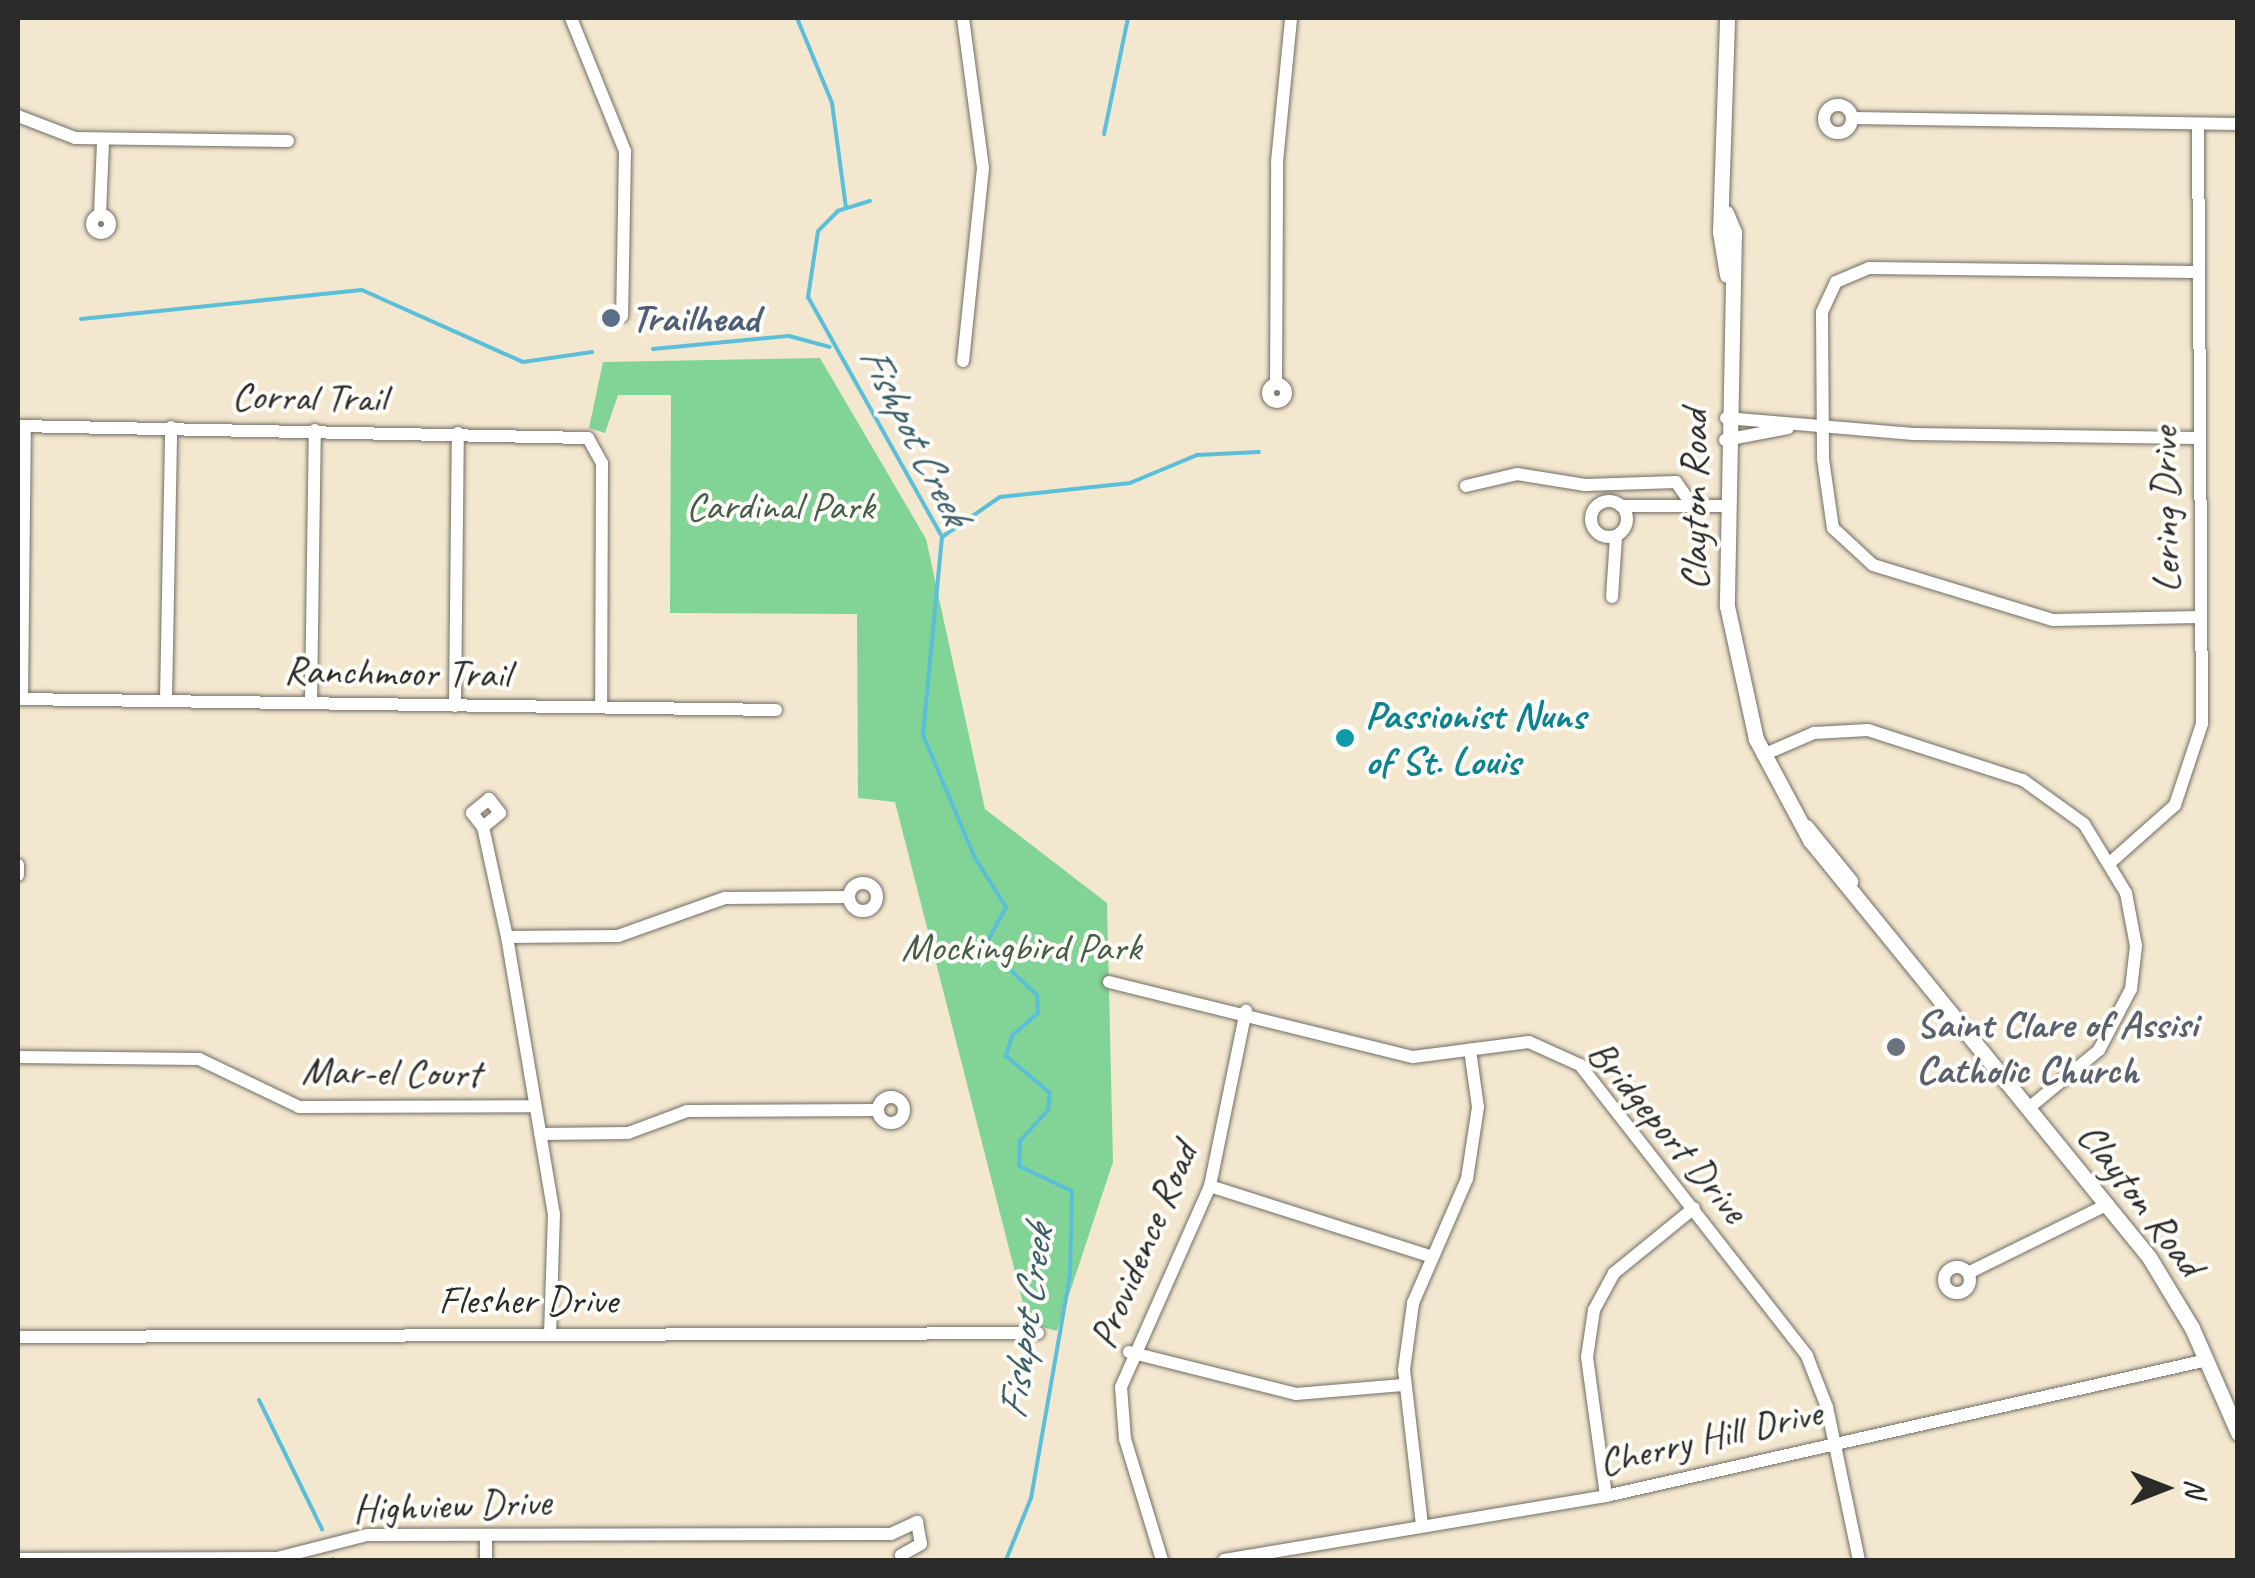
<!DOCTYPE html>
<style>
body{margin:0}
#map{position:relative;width:2255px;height:1578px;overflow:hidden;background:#f3e7cf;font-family:Caveat,sans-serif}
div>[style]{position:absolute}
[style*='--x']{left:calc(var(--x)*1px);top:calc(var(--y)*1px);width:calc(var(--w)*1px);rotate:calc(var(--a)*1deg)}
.green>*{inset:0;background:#82d496}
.stream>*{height:4px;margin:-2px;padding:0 2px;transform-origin:2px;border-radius:2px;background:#5bbfd9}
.roads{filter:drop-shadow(0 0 2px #716d64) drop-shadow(0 0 2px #716d64)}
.minor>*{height:12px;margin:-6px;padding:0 6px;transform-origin:6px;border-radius:6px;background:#fff}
.minor>.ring{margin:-6px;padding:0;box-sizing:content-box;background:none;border:12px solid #fff;border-radius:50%}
.major>*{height:15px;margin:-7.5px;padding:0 7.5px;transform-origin:7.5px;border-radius:7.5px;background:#fff}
.dots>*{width:28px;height:28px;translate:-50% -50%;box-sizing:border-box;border:5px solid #fdfcf7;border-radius:50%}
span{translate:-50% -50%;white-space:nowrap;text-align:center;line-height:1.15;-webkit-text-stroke:8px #fdfcf7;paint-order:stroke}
.service-label{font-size:40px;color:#4e5e75;font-weight:700}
.left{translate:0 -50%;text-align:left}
.street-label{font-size:40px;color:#2b2b2b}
.park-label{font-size:40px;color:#455e4b}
.culture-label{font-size:40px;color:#0d838f;font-weight:700}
.worship-label{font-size:40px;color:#5b616d;font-weight:700}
.water-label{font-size:42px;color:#3c5f68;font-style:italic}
.frame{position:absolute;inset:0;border:20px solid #2b2b2b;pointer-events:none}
.north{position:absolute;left:2115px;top:1438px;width:100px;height:100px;-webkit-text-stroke:8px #fdfcf7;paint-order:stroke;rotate:90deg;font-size:28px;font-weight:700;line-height:40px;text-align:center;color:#2b2b2b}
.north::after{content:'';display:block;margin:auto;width:35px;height:45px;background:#2b2b2b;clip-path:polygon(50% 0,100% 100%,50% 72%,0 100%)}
</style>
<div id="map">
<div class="green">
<i style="clip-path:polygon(820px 358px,926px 539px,985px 809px,1107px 903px,1113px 1162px,1057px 1331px,1028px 1323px,895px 802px,858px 798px,857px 614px,670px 613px,671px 395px,618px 395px,605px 433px,589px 428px,603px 362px)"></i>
</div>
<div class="stream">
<i style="--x:797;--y:18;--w:92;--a:67.6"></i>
<i style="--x:832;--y:103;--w:106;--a:82.4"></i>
<i style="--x:1104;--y:134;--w:118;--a:-78.3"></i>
<i style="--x:870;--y:201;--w:34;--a:163"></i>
<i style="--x:838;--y:211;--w:28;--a:135"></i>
<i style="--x:818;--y:231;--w:67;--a:98.6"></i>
<i style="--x:808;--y:297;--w:275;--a:60.8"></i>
<i style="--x:942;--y:537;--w:199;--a:95.5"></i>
<i style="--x:923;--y:735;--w:134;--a:67.1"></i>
<i style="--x:975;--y:858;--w:58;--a:57.7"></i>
<i style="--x:1006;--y:907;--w:44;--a:118.3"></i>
<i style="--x:985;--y:946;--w:71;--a:43.3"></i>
<i style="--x:1037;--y:995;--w:18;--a:87"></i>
<i style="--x:1038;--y:1013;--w:35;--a:139"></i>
<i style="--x:1012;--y:1036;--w:21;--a:107"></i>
<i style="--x:1006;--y:1056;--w:57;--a:40.1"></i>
<i style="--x:1050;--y:1093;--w:17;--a:97"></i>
<i style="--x:1048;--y:1110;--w:42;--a:132.1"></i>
<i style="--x:1020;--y:1141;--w:25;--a:92"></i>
<i style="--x:1019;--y:1166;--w:59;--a:25.3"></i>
<i style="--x:1072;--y:1191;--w:84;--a:91.4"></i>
<i style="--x:1070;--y:1275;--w:226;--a:99.9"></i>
<i style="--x:1031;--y:1498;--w:67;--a:112"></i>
<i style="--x:81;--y:319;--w:282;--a:-5.9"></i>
<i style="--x:362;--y:290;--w:176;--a:24.1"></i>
<i style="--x:523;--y:362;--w:70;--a:-8.2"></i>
<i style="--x:653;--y:349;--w:137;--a:-5.5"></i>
<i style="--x:789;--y:336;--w:42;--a:15"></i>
<i style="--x:942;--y:537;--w:70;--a:-34.6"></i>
<i style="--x:1000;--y:497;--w:131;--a:-6.1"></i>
<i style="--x:1130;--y:483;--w:73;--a:-22.7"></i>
<i style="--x:1197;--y:455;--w:62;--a:-2.8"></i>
<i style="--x:259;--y:1400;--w:144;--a:64"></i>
<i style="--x:333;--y:1559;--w:1;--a:45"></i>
</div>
<div class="roads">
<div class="minor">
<i style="--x:571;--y:18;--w:144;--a:67.9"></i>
<i style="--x:625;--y:151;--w:165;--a:91"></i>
<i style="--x:963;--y:18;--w:151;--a:82.4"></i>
<i style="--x:983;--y:168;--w:194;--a:95.9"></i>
<i class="ring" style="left:1824px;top:105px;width:16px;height:16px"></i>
<i style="--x:18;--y:116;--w:61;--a:21.1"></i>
<i style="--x:75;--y:138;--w:213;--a:0.8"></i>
<i style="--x:1852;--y:118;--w:386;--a:0.9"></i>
<i style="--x:100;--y:214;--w:73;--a:-87.6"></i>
<i class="ring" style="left:92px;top:215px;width:6px;height:6px"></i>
<i style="--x:2195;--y:272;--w:326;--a:-179.3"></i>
<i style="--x:1869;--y:268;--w:36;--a:157"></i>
<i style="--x:1836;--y:282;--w:33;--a:115"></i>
<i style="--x:1822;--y:312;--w:147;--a:89.6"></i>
<i style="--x:1823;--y:459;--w:70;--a:81.8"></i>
<i style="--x:1833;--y:528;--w:54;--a:42.8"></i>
<i style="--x:1873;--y:565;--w:188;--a:17"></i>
<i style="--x:2053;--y:620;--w:145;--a:-1.2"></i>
<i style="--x:1276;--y:384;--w:222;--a:-89.7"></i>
<i style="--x:1277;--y:162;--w:145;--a:-84.4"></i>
<i class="ring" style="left:1268px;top:384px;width:6px;height:6px"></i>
<i style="--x:1726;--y:418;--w:188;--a:4.9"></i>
<i style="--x:1913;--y:434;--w:283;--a:0.8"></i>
<i style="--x:18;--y:426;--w:570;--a:1.21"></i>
<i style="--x:588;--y:438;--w:29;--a:61"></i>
<i style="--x:602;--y:463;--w:244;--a:90.2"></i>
<i style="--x:1725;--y:440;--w:64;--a:-10.8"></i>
<i style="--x:1466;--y:486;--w:52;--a:-13.2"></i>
<i style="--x:1517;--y:474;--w:69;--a:9.2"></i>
<i style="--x:1585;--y:485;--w:91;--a:-1.9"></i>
<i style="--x:1676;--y:482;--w:28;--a:55"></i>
<i class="ring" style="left:1591px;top:501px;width:24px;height:24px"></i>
<i style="--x:1621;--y:506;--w:106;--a:0"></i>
<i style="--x:1612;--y:597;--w:61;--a:-86.2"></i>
<i style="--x:18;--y:699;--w:758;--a:0.83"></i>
<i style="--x:22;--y:699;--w:273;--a:-89.4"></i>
<i style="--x:166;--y:699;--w:272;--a:-88.9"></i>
<i style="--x:311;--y:703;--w:273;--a:-89.2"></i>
<i style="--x:455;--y:706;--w:273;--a:-89.4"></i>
<i style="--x:1763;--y:755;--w:56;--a:-23.3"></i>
<i style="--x:1814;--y:733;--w:54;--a:-3.2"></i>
<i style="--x:1868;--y:730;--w:163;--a:17.9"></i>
<i style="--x:2023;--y:780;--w:75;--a:35.8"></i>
<i style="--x:2084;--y:824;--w:81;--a:58.7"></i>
<i style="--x:2126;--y:893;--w:54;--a:79.3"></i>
<i style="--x:2136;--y:946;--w:43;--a:96.6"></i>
<i style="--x:2131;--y:989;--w:69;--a:117.7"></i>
<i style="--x:2099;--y:1050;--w:89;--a:140.4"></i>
<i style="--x:483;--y:827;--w:22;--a:-39"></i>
<i style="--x:500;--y:813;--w:18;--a:-128"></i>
<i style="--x:489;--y:799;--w:22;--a:141"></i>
<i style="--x:472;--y:813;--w:18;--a:52"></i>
<i style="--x:483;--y:827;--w:113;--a:77.7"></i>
<i style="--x:507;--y:937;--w:281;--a:80.4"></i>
<i style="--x:554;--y:1214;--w:119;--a:91.9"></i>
<i style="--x:2112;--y:861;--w:84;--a:-41.6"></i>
<i style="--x:2175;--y:805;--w:85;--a:-71.6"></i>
<i style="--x:2202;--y:724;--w:600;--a:-90.38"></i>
<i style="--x:18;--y:865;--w:10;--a:90"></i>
<i class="ring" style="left:849px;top:883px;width:16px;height:16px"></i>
<i style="--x:507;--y:937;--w:111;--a:-0.5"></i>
<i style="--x:618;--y:936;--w:114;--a:-19.6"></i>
<i style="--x:725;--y:898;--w:124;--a:-0.5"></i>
<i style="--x:1109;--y:982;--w:313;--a:13.9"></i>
<i style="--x:1413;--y:1057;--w:117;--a:-7.4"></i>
<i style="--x:1529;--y:1042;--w:56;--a:24.3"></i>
<i style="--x:1580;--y:1065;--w:369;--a:52"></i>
<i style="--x:1807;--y:1356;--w:55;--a:68.6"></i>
<i style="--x:1827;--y:1407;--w:156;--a:78.2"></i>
<i style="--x:18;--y:1057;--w:181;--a:0.6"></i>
<i style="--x:199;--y:1059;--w:111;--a:25.6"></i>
<i style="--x:299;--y:1107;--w:236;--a:-0.2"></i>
<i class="ring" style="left:878px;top:1097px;width:14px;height:14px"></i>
<i style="--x:540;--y:1134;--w:88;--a:-0.7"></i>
<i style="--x:628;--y:1133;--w:63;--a:-20.4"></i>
<i style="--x:687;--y:1111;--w:191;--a:-0.3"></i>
<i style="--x:1210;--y:1186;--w:231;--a:17.7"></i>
<i class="ring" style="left:1944px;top:1267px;width:14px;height:14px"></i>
<i style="--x:1968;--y:1273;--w:156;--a:-26.2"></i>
<i style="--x:18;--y:1337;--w:1020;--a:-0.22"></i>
<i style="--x:1129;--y:1352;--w:172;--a:14.1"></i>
<i style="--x:1296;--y:1394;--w:107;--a:-4.8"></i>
<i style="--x:1606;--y:1496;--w:140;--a:-97.8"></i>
<i style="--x:1587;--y:1357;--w:48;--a:-81.5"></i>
<i style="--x:1594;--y:1310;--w:42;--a:-61.6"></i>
<i style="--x:1614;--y:1273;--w:103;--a:-39.1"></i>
<i style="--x:1422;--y:1525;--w:156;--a:-96.6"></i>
<i style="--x:1404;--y:1370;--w:68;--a:-82.3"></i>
<i style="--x:1413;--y:1303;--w:135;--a:-66.5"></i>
<i style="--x:1467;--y:1179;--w:73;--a:-81.3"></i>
<i style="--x:1478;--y:1107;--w:58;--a:-98"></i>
<i style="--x:486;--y:1535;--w:25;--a:90"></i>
<i style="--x:18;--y:1559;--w:259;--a:-0.2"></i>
<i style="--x:277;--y:1558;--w:93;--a:-14.3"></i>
<i style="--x:367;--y:1535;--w:524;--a:-0.11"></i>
<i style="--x:891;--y:1534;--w:29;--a:-25"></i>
<i style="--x:917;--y:1522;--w:22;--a:80"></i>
<i style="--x:921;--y:1544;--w:23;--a:151"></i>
<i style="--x:1162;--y:1560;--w:127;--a:-107"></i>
<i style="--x:1125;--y:1439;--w:52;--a:-94.4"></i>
<i style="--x:1121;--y:1387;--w:220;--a:-66.1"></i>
<i style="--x:1210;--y:1186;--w:179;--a:-78.4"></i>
<i style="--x:1224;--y:1560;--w:387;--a:-9.5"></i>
<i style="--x:1606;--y:1496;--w:616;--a:-12.75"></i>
</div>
<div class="major">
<i style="--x:1726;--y:213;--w:21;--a:67"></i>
<i style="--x:1734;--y:232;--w:374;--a:91.1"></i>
<i style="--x:1727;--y:606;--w:136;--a:77.7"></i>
<i style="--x:1756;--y:739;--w:115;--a:61.9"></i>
<i style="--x:1810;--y:840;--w:537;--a:50.89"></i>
<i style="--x:2149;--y:1257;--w:83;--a:58.8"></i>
<i style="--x:2192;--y:1328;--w:115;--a:66.3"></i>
<i style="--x:1727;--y:275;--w:44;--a:-99.2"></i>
<i style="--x:1720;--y:232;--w:214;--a:-88.1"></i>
<i style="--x:1806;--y:827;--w:70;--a:50.8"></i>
</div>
</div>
<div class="dots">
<i style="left:611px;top:318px;background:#5c6f8a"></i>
<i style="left:1345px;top:738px;background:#0f9aa8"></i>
<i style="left:1896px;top:1047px;background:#6b7280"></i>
</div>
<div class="service-label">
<span class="left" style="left:631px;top:318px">Trailhead</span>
</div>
<div class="street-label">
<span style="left:309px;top:397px;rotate:1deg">Corral Trail</span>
<span style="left:1694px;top:500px;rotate:-90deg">Clayton Road</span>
<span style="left:2165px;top:510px;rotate:-91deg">Lering Drive</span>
<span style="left:397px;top:672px;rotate:1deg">Ranchmoor Trail</span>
<span style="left:391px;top:1072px;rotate:1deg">Mar-el Court</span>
<span style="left:1668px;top:1131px;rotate:50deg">Bridgeport Drive</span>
<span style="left:2141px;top:1199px;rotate:53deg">Clayton Road</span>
<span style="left:1143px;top:1245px;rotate:-67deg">Providence Road</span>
<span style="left:528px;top:1300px">Flesher Drive</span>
<span style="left:1710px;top:1437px;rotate:-13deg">Cherry Hill Drive</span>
<span style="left:452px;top:1505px;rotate:-2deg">Highview Drive</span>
</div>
<div class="park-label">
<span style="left:780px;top:506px">Cardinal Park</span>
<span style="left:1021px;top:947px">Mockingbird Park</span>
</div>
<div class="culture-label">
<span class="left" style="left:1365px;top:738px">Passionist Nuns<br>of St. Louis</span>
</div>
<div class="worship-label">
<span class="left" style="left:1916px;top:1047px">Saint Clare of Assisi<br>Catholic Church</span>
</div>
<div class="water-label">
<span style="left:914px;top:435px;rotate:63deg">Fishpot Creek</span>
<span style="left:1026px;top:1323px;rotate:-82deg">Fishpot Creek</span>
</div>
<div class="frame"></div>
<div class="north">N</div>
</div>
